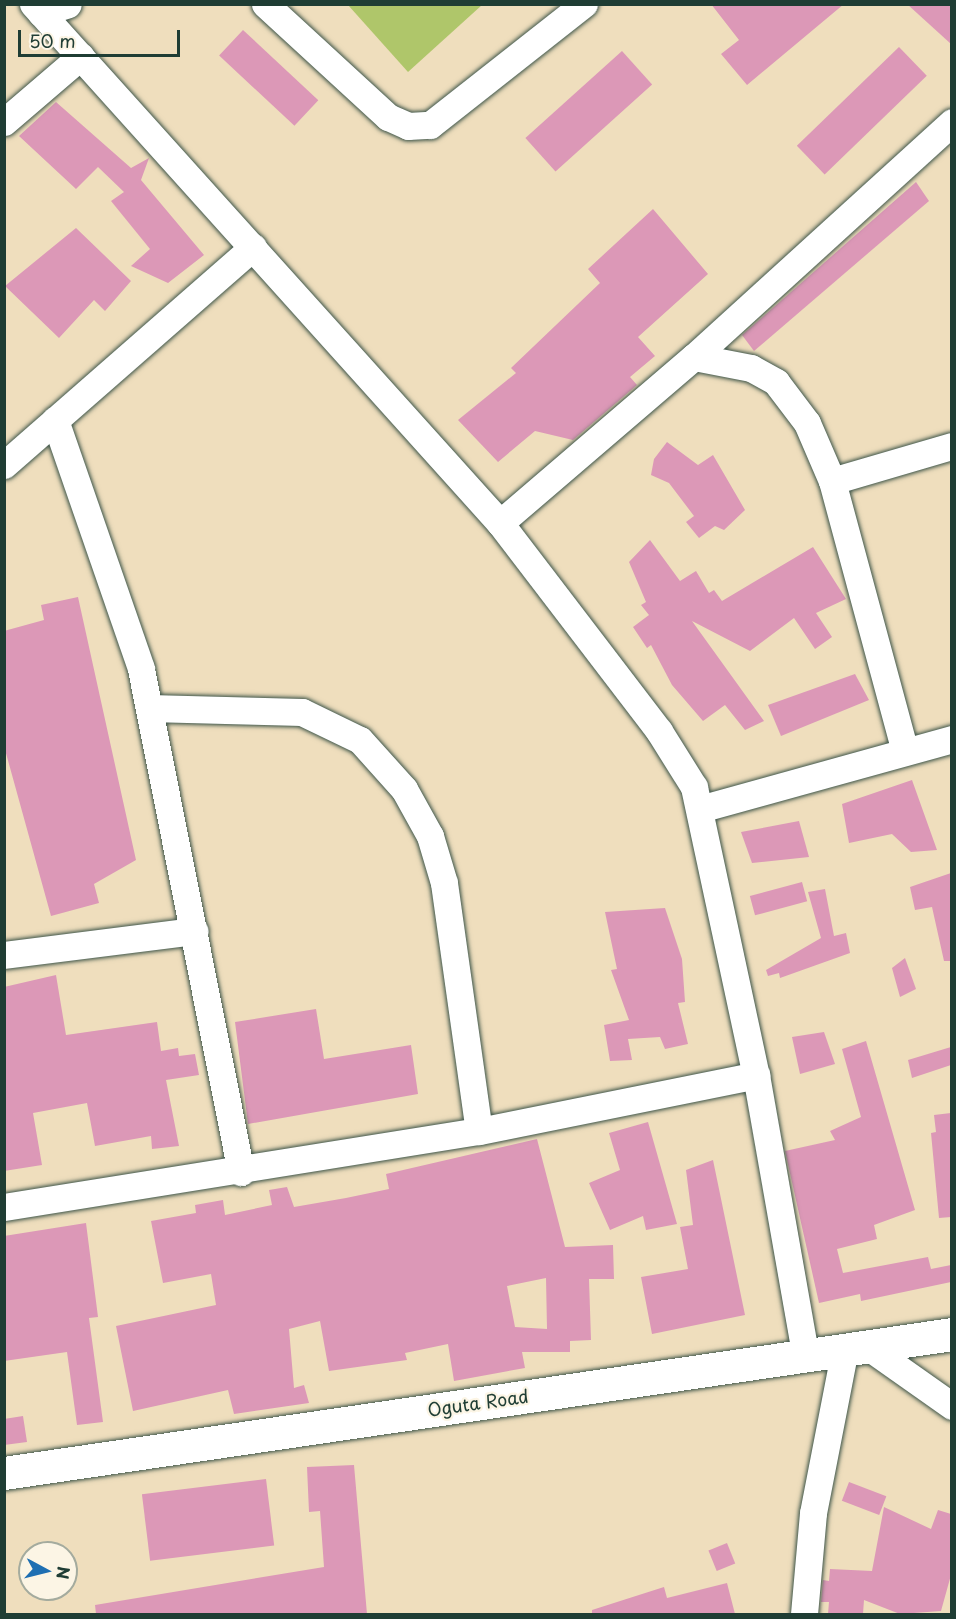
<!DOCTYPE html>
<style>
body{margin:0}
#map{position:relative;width:956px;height:1619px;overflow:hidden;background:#efdebd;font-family:"Playpen Sans",sans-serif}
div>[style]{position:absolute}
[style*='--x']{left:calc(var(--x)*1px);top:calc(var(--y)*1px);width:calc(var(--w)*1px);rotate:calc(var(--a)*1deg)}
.green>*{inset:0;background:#afc66a}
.building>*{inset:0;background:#dc98b7;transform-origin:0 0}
.roads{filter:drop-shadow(0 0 2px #3e5549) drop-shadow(0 0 2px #3e5549)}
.minor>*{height:27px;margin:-13.5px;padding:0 13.5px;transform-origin:13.5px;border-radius:13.5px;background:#fff}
.major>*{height:33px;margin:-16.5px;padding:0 16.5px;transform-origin:16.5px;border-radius:16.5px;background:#fff}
span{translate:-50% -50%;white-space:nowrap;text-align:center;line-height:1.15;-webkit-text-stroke:4.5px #fcf5e5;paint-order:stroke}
.street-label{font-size:18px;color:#1f3d34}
.frame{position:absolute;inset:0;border:6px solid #1f3d34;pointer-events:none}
.north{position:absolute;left:18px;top:1541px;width:60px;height:60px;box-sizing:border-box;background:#fcf5e5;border:2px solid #a4ab9e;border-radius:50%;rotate:97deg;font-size:16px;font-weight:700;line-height:24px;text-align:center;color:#1f3d34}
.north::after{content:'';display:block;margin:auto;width:21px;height:27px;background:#1f6fb2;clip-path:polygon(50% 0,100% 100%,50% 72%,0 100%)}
.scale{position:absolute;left:18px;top:30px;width:162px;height:27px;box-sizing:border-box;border:3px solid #1f3d34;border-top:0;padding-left:8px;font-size:18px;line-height:21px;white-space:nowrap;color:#1f3d34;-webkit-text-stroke:4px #fcf5e5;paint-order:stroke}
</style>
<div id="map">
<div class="green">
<i style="clip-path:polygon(348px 5px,482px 5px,408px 72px)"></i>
</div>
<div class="building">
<i style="clip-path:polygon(711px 4px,844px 4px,747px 85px,721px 54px,739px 40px)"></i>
<i style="clip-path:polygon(907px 4px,951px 4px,951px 44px)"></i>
<i style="left:243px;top:30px;width:103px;height:35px;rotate:43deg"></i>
<i style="left:899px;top:47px;width:40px;height:142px;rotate:46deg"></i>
<i style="left:622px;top:51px;width:45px;height:130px;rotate:48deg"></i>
<i style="clip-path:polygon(56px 102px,131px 168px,149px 158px,141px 180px,204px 255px,168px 283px,131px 266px,150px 249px,111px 201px,124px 192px,98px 167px,76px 189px,19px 136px)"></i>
<i style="clip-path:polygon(916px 182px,929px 201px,754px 351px,742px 335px)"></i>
<i style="clip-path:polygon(653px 209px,708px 274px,638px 337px,655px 356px,630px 377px,637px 385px,573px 440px,535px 431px,498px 462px,458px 420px,516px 373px,511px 368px,600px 283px,588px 269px)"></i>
<i style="clip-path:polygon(76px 228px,131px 281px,105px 311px,94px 300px,59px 338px,5px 286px)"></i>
<i style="clip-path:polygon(667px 442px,698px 465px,713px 455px,745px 510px,724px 530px,715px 526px,699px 538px,686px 522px,694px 516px,669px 483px,651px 475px,654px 459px)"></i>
<i style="clip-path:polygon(650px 540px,680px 581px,696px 571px,709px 593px,714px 590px,722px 601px,813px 547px,846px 599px,816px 613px,832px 637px,815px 649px,794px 618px,750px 651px,692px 621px,764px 721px,745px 730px,725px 705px,703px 721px,672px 685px,651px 645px,647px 648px,633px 627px,649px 615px,641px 605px,646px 602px,629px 562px)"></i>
<i style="clip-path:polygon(78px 597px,136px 860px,94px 884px,99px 903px,51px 916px,4px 746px,4px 631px,44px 620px,41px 605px)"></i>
<i style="clip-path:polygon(855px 674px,869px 700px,781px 736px,768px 705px)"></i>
<i style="clip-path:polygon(912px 780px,937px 850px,911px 852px,892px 834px,849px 843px,842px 804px)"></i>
<i style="clip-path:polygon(799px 821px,809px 857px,752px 863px,741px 832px)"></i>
<i style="clip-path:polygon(951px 873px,951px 961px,944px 961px,932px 907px,915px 910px,910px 887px)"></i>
<i style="left:802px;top:882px;width:20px;height:54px;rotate:75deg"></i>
<i style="clip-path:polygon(825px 889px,834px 936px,846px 933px,850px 953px,780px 978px,779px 973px,768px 976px,766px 970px,821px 938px,808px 892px)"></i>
<i style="clip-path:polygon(665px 908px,682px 959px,685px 1002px,678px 1003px,688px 1044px,665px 1049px,660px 1037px,628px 1039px,632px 1060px,610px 1061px,604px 1025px,629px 1020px,611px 970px,617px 969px,605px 912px)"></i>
<i style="clip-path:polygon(905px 958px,916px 989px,900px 997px,892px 968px)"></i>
<i style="clip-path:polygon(56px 975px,66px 1035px,157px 1022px,161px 1051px,178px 1048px,179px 1056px,195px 1054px,199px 1075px,166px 1080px,179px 1146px,152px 1149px,151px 1136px,95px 1146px,87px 1103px,33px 1113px,42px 1165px,4px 1171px,4px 987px)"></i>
<i style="clip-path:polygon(316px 1009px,324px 1059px,411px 1045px,418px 1094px,248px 1124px,235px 1022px)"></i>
<i style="clip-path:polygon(824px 1032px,835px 1064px,800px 1074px,792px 1037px)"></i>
<i style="clip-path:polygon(866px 1041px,915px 1210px,874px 1225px,877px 1239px,837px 1249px,843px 1273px,928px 1257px,931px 1269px,951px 1265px,951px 1282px,861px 1301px,860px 1294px,819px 1303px,785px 1151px,835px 1140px,830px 1131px,861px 1117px,842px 1049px)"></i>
<i style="clip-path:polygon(951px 1047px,951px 1065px,912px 1078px,908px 1060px)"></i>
<i style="clip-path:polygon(951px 1113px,951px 1217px,939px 1218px,931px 1133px,936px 1132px,934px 1115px)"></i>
<i style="clip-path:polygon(648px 1122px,677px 1224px,646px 1230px,643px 1216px,610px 1230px,589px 1183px,620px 1170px,609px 1133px)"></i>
<i style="clip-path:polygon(evenodd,537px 1139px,565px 1247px,613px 1245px,614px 1279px,589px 1279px,591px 1340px,570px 1341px,570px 1352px,522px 1352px,525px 1368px,454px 1381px,448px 1344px,405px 1353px,407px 1360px,329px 1371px,320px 1321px,289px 1329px,294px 1388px,304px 1385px,309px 1403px,234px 1414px,228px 1390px,133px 1411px,116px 1326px,216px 1305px,211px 1274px,163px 1283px,151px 1221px,196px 1213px,195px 1205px,223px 1200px,225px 1215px,272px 1205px,269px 1190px,287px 1187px,294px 1207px,346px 1198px,389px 1189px,386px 1174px,537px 1139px,546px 1278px,547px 1329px,515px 1327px,507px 1286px,546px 1278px)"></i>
<i style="clip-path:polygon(713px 1160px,745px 1315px,652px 1334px,641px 1277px,688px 1269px,680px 1227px,693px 1225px,686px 1170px)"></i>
<i style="clip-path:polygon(86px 1223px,98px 1317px,89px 1318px,103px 1422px,77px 1425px,67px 1352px,4px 1361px,4px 1236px)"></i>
<i style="clip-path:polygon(23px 1416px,27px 1442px,4px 1445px,4px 1419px)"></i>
<i style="clip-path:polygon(354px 1465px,367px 1614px,96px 1614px,95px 1605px,324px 1567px,320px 1511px,309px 1512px,307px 1467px)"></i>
<i style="left:266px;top:1479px;width:67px;height:125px;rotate:83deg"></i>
<i style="left:849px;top:1482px;width:40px;height:20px;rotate:21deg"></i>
<i style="clip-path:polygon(884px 1507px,931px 1529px,938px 1510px,951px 1514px,951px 1575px,941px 1611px,900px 1614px,864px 1600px,863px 1614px,828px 1614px,829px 1602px,821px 1602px,823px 1580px,829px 1581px,830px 1569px,872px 1571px)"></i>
<i style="left:727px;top:1543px;width:22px;height:20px;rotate:68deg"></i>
<i style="clip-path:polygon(727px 1583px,735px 1614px,592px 1614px,592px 1610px,664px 1587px,667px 1598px)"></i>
</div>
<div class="roads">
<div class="minor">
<i style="--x:33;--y:4;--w:698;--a:48.02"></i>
<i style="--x:500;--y:523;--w:262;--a:52.6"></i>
<i style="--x:659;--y:731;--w:66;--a:58"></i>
<i style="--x:694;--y:787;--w:295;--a:77.9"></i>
<i style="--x:756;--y:1075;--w:283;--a:80"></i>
<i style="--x:265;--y:4;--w:167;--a:42.6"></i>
<i style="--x:388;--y:117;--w:22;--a:24"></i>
<i style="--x:408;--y:126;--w:22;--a:-3"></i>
<i style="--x:430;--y:125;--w:196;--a:-38.2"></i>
<i style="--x:41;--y:13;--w:28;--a:-18"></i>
<i style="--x:4;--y:122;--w:101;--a:-40.6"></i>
<i style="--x:694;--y:357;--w:58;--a:10.9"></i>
<i style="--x:751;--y:368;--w:29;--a:29"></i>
<i style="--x:776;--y:382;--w:51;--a:52.9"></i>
<i style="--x:807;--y:423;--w:63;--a:66.7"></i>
<i style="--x:832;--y:481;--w:277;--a:74.9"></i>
<i style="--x:55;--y:420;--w:263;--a:70.9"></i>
<i style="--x:141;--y:669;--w:513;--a:78.76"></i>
<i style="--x:4;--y:465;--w:331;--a:-41.2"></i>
<i style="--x:832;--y:481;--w:125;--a:-16.3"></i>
<i style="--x:500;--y:523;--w:255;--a:-40.6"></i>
<i style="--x:694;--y:357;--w:349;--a:-42.3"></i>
<i style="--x:149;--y:708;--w:153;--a:1.5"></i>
<i style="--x:302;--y:712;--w:64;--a:25.8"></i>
<i style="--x:360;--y:740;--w:66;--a:48.1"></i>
<i style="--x:404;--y:789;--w:54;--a:61"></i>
<i style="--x:430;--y:836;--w:49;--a:73.4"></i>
<i style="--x:444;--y:883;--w:250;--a:82"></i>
<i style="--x:700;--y:809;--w:262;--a:-15.5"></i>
<i style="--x:4;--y:955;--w:192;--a:-7.2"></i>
<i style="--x:4;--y:1207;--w:481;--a:-9.1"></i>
<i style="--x:479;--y:1131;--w:283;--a:-11.4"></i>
<i style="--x:867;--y:1346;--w:104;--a:35.2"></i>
<i style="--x:804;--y:1614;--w:101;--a:-84.9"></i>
<i style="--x:813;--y:1513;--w:167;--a:-79"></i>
</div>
<div class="major">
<i style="--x:4;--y:1473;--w:958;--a:-8.34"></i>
</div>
</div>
<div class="street-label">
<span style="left:478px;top:1403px;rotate:-8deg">Oguta Road</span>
</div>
<div class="frame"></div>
<div class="north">N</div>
<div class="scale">50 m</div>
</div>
